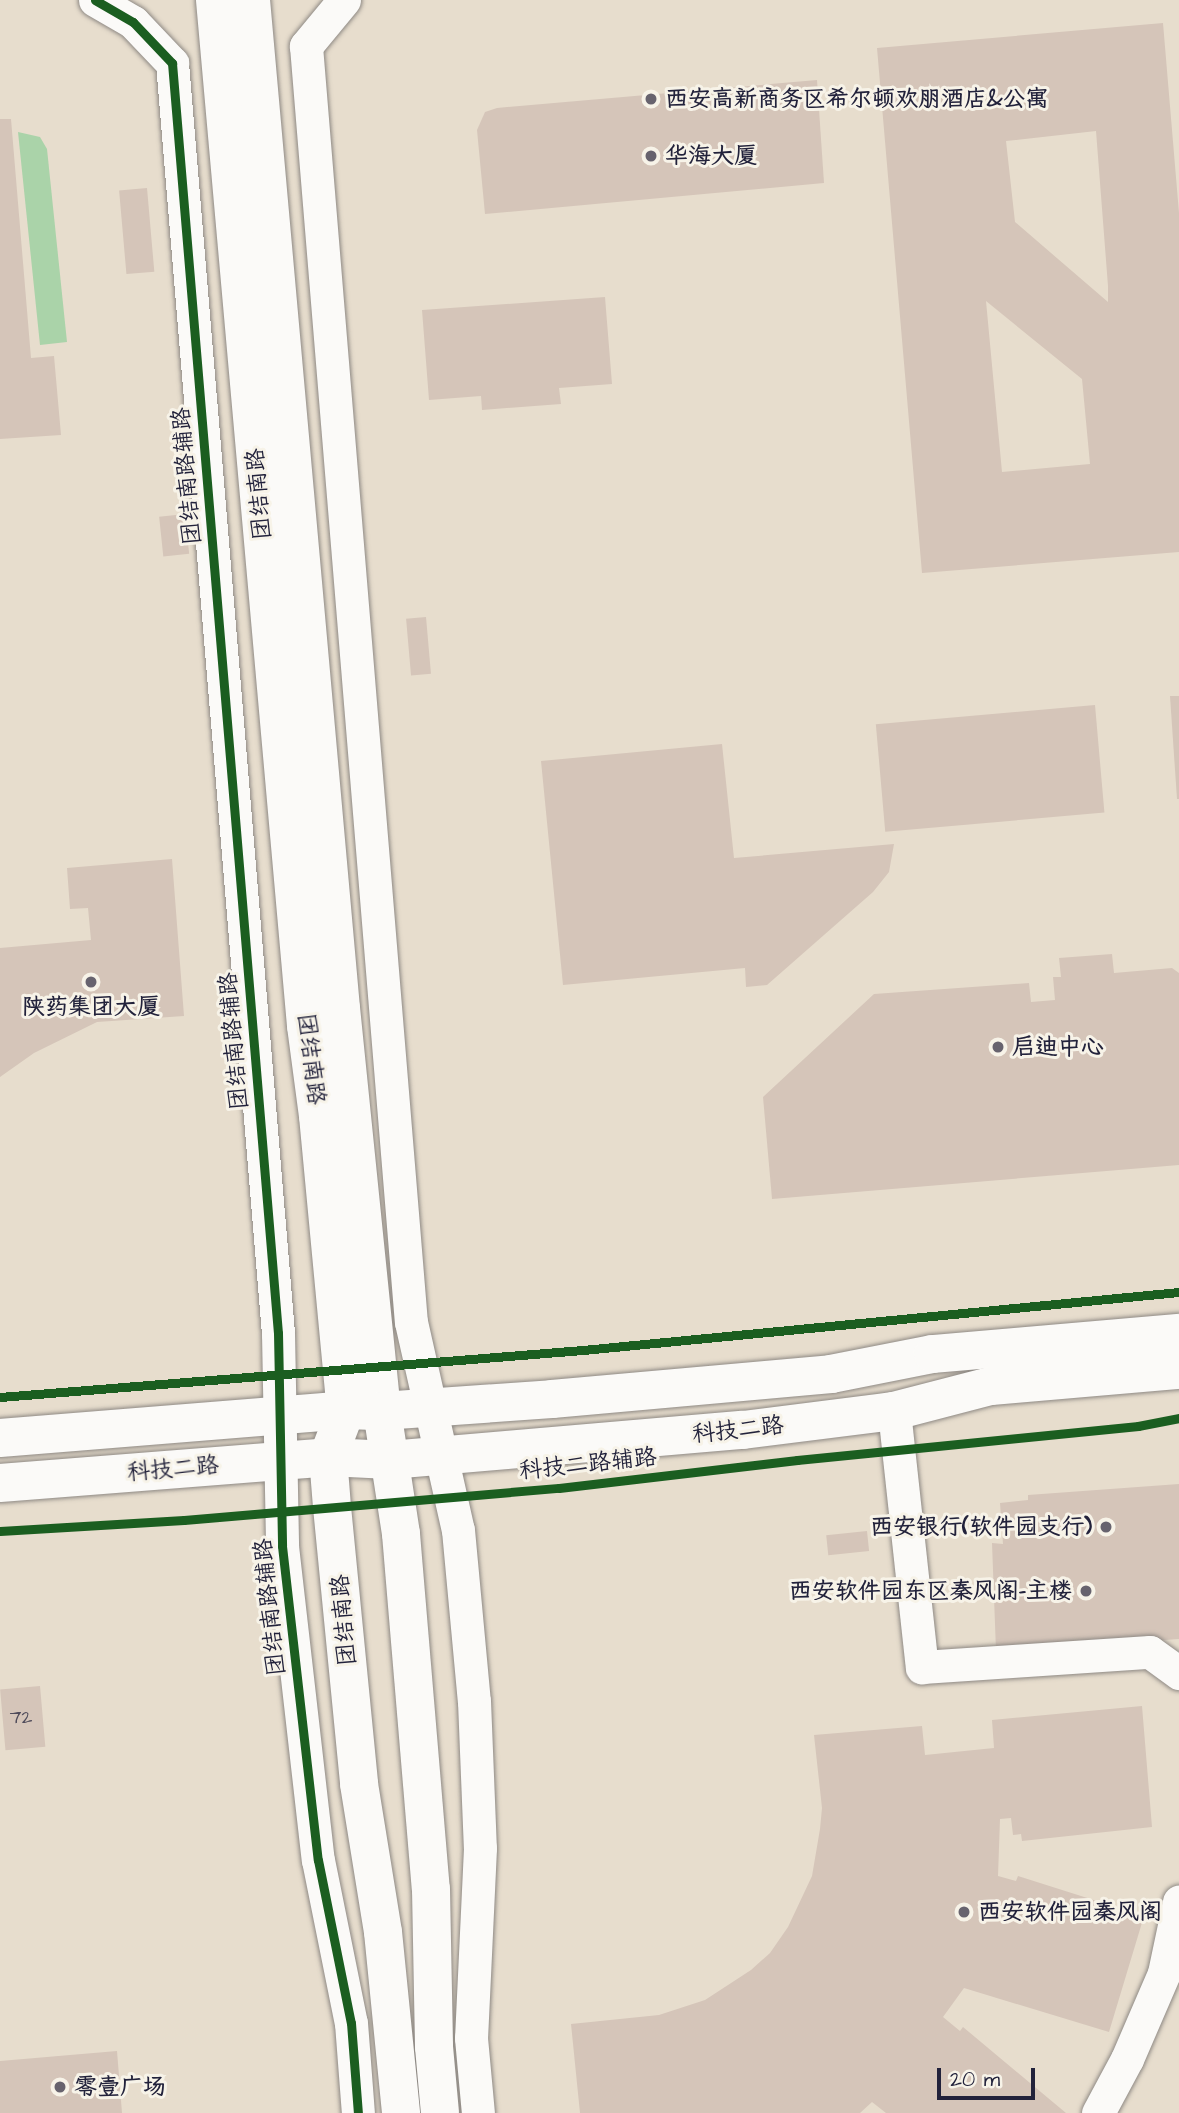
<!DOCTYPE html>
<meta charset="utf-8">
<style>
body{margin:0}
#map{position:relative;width:1179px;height:2113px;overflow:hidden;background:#e7ddcd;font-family:"Architects Daughter","LXGW WenKai TC",sans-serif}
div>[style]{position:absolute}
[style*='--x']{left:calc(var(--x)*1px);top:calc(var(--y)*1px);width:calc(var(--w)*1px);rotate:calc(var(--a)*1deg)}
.green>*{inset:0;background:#aad3a9}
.building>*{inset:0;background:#d5c5b9;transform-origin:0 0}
.roads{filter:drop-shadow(0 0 2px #8e8984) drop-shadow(0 0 2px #8e8984)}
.street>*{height:33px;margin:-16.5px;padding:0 16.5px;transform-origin:16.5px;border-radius:16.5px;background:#fbfaf8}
.secondary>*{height:38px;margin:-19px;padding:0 19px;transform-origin:19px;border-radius:19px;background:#fbfaf8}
.cycleway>*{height:9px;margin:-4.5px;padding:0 4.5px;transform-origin:4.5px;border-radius:4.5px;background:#1b5e20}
.dots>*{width:19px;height:19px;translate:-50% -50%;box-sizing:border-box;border:4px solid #f7f3e8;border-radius:50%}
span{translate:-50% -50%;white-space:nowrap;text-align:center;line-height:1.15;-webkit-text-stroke:6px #f7f3e8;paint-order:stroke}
.number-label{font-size:19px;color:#4f4b5a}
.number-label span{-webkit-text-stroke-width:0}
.poi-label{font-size:23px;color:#22223b;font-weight:700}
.left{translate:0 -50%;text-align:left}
.right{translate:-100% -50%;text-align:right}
.street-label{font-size:23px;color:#22223b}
.scale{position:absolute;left:937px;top:2068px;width:98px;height:32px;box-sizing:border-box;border:4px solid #22223b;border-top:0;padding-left:9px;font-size:21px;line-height:24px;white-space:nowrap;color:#22223b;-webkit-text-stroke:5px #f7f3e8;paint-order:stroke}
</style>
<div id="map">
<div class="green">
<i style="clip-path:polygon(18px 132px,40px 137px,47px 149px,67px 342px,40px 345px)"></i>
</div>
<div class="building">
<i style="clip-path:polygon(evenodd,1163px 23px,1179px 213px,1179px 552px,922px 573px,877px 48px,1163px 23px,1096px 131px,1108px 286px,1108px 302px,1015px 222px,1006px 141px,1096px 131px,1163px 23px,986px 301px,1082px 379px,1090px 464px,1002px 472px,986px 301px)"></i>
<i style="clip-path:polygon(817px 80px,824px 183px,485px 214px,477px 130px,485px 112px,497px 108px)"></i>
<i style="clip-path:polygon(0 119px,11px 119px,31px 358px,54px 356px,61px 435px,0 439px)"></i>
<i style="left:147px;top:188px;width:84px;height:28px;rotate:85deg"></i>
<i style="clip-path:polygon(605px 297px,612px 384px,559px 388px,561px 404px,482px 410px,481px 396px,429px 400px,422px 310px)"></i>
<i style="left:185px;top:514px;width:40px;height:26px;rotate:84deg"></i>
<i style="left:426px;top:617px;width:57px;height:20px;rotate:85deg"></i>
<i style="clip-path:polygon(1170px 696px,1179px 696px,1179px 799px,1177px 799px)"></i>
<i style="left:1095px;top:705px;width:108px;height:220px;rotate:85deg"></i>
<i style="clip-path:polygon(722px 744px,734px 858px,894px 844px,889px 872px,873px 892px,767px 985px,746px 987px,745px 968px,563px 985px,541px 761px)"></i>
<i style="clip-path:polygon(172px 859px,184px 1016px,97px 1022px,34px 1053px,0 1077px,0 948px,91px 940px,88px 908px,70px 909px,67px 868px)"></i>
<i style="clip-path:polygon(1112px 954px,1114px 973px,1172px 968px,1179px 973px,1179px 1165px,772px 1199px,763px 1097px,874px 994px,1029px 983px,1031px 1002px,1055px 1000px,1053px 977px,1061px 977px,1059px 958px)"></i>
<i style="clip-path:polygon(1179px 1484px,1179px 1639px,996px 1651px,992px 1543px,1003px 1544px,1000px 1503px,1028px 1500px,1028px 1495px)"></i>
<i style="left:867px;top:1531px;width:20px;height:41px;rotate:84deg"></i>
<i style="left:40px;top:1686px;width:61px;height:40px;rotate:85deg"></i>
<i style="clip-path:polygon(1142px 1706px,1152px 1827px,1022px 1841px,1021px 1834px,1013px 1835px,1011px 1818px,1000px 1819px,998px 1876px,1016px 1881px,1018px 1876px,1144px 1916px,1109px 2032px,964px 1988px,943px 2017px,960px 2031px,963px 2027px,1066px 2113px,886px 2113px,872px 2102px,860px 2113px,580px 2113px,571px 2024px,659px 2015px,705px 2000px,751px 1970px,770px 1953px,788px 1927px,812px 1876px,820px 1829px,822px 1808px,814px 1735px,922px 1726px,925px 1755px,994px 1748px,992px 1720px)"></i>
<i style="clip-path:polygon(117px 2051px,122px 2113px,0 2113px,0 2061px)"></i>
</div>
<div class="roads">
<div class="street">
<i style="--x:95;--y:0;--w:44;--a:30.1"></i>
<i style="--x:133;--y:22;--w:57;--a:46.4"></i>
<i style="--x:172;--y:63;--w:1274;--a:85.23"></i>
<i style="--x:278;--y:1333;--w:213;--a:88.9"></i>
<i style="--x:282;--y:1546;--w:316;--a:83.5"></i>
<i style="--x:318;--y:1860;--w:166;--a:78.6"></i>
<i style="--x:351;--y:2023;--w:90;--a:85.6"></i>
<i style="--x:344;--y:0;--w:60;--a:129.6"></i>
<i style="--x:306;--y:46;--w:1280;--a:85.3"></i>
<i style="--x:411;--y:1322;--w:213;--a:77.3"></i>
<i style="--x:458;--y:1530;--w:172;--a:84.7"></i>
<i style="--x:474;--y:1701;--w:147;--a:87.7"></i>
<i style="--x:480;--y:1848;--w:190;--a:92.7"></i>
<i style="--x:471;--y:2038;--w:75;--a:84.7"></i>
<i style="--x:894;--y:1411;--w:258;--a:83.8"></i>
<i style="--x:922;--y:1667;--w:228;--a:-3.8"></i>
<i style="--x:1150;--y:1652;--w:36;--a:36"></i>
<i style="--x:1098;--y:2113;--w:61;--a:-61.8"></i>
<i style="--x:1127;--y:2059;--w:94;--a:-66.7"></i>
<i style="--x:1164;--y:1973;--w:73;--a:-78.1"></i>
</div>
<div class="secondary">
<i style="--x:215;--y:0;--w:1030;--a:84.93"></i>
<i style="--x:306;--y:1026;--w:91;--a:82.4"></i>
<i style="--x:318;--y:1116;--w:295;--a:84.6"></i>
<i style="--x:346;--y:1410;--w:50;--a:111"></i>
<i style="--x:328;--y:1457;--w:50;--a:85.4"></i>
<i style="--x:332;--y:1507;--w:278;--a:84.4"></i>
<i style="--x:359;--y:1784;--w:150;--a:80.8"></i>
<i style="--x:383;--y:1932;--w:182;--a:84.3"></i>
<i style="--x:251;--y:0;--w:1012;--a:84.9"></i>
<i style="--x:341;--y:1008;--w:405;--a:84.2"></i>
<i style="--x:382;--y:1411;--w:124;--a:81.2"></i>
<i style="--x:401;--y:1534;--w:356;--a:85.2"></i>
<i style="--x:431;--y:1889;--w:158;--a:88.9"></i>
<i style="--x:434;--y:2047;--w:66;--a:84.8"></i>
<i style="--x:0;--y:1438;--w:347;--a:-4.6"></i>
<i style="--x:346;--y:1410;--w:36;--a:2"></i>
<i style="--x:382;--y:1411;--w:170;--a:-4"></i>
<i style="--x:552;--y:1399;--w:280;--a:-5.1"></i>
<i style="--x:831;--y:1374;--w:104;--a:-11.1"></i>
<i style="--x:933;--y:1354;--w:247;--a:-4.9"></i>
<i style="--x:0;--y:1483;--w:329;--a:-4.5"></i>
<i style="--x:328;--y:1457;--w:62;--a:2.8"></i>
<i style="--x:390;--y:1460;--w:354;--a:-4.9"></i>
<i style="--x:743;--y:1430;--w:152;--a:-7.2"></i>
<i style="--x:894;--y:1411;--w:100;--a:-14.5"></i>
<i style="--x:991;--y:1386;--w:189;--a:-4.9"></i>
</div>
</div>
<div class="cycleway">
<i style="--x:95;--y:0;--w:44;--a:30.1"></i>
<i style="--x:133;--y:22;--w:57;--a:46.4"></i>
<i style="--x:172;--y:63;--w:1274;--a:85.23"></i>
<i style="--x:278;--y:1333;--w:213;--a:88.9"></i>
<i style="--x:282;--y:1546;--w:316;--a:83.5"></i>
<i style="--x:318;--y:1860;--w:166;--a:78.6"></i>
<i style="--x:351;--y:2023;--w:90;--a:85.6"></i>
<i style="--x:0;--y:1397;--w:585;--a:-4.61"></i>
<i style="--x:583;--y:1350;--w:599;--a:-5.56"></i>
<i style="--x:0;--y:1531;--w:184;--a:-3.4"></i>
<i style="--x:184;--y:1520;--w:376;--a:-4.9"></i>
<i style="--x:559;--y:1488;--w:240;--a:-6.7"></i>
<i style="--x:797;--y:1460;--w:343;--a:-5.7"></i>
<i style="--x:1138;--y:1426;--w:42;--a:-11"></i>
</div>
<div class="dots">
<i style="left:651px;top:99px;background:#67636e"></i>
<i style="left:651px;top:156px;background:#67636e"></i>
<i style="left:91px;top:982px;background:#67636e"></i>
<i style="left:998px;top:1047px;background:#67636e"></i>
<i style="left:1106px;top:1527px;background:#67636e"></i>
<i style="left:1086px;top:1591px;background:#67636e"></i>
<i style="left:964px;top:1912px;background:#67636e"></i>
<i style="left:60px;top:2087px;background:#67636e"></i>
</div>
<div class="number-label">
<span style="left:21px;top:1718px">72</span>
</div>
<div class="poi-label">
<span class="left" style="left:665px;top:99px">西安高新商务区希尔顿欢朋酒店&amp;公寓</span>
<span class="left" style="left:665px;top:156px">华海大厦</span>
<span style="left:91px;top:1007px">陕药集团大厦</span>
<span class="left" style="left:1012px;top:1047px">启迪中心</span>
<span class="right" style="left:1092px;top:1527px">西安银行(软件园支行)</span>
<span class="right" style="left:1072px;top:1591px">西安软件园东区秦风阁-主楼</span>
<span class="left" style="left:978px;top:1912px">西安软件园秦风阁</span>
<span class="left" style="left:74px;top:2087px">零壹广场</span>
</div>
<div class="street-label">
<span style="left:187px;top:476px;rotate:-95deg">团结南路辅路</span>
<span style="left:259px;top:494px;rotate:-95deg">团结南路</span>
<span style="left:234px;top:1041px;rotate:-95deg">团结南路辅路</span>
<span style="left:311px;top:1059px;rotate:83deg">团结南路</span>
<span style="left:738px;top:1430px;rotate:-6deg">科技二路</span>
<span style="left:588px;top:1464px;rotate:-6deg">科技二路辅路</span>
<span style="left:173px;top:1469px;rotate:-5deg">科技二路</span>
<span style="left:270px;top:1607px;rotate:-96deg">团结南路辅路</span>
<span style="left:344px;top:1620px;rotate:-95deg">团结南路</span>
</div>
<div class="scale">20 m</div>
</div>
